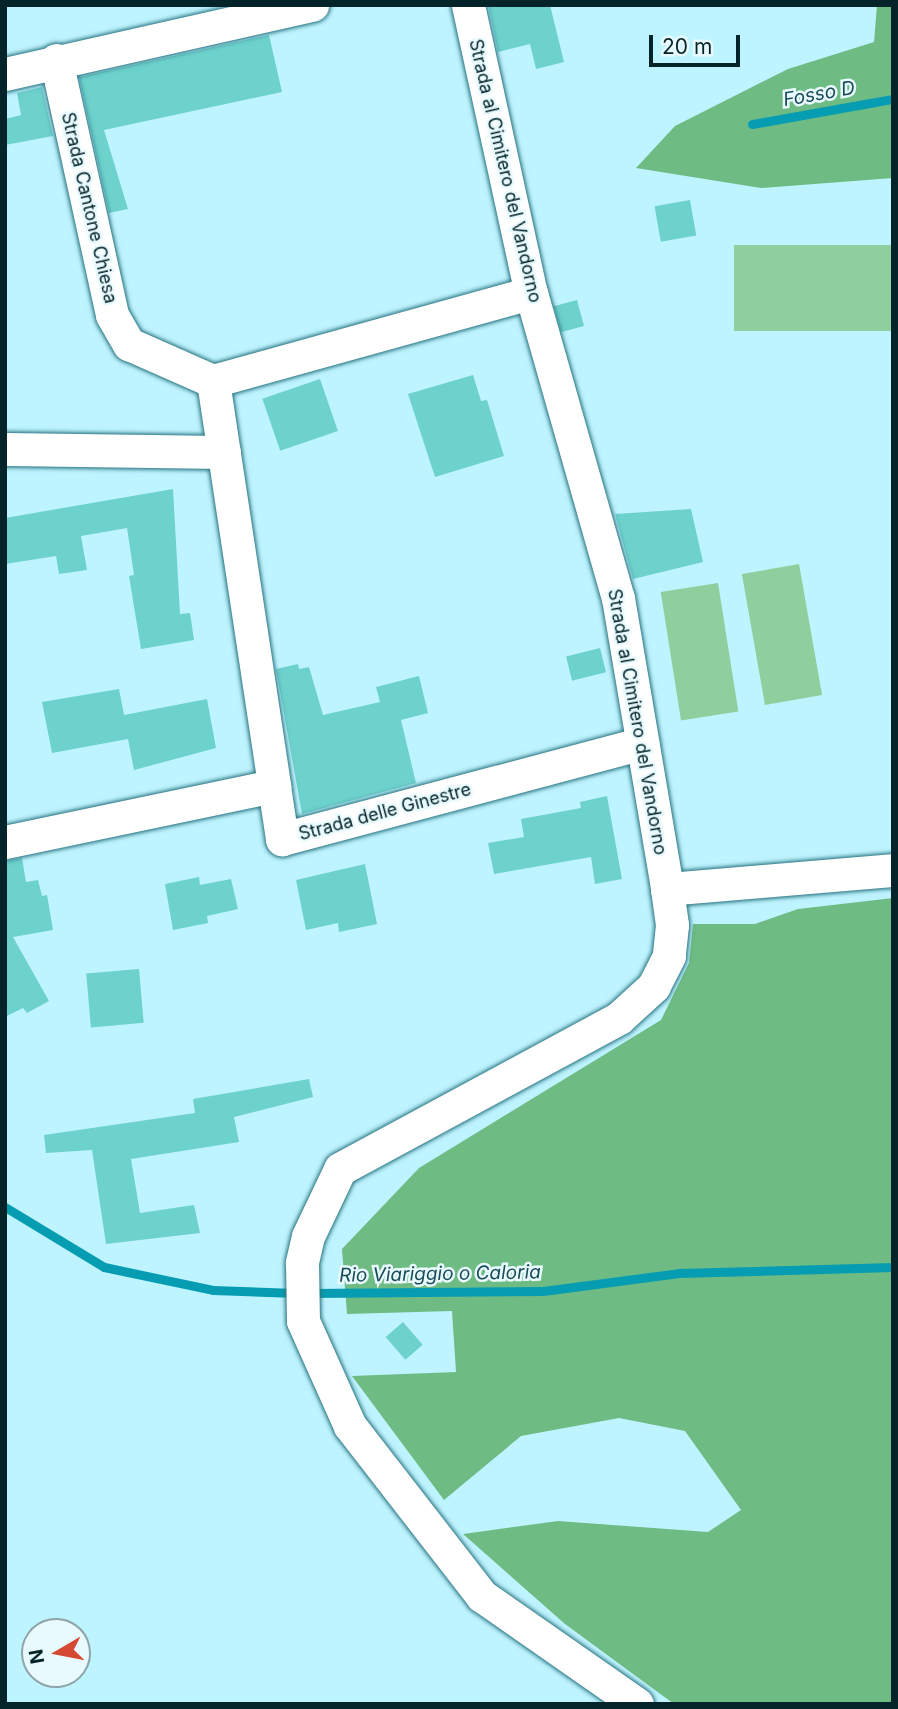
<!DOCTYPE html>
<style>
body{margin:0}
#map{position:relative;width:898px;height:1709px;overflow:hidden;background:#bef4ff;font-family:Inter,sans-serif}
div>[style]{position:absolute}
[style*='--x']{left:calc(var(--x)*1px);top:calc(var(--y)*1px);width:calc(var(--w)*1px);rotate:calc(var(--a)*1deg)}
.green>*{inset:0;background:#8dd09e;transform-origin:0 0}
.forest>*{inset:0;background:#6fbb84}
.stream>*{height:9px;margin:-4.5px;padding:0 4.5px;transform-origin:4.5px;border-radius:4.5px;background:#069db2}
.building>*{inset:0;background:#6dd1cc;transform-origin:0 0}
.roads{filter:drop-shadow(0 0 2px #26727f) drop-shadow(0 0 2px #26727f)}
.street>*{height:33px;margin:-16.5px;padding:0 16.5px;transform-origin:16.5px;border-radius:16.5px;background:#fff}
span{translate:-50% -50%;white-space:nowrap;text-align:center;line-height:1.15;-webkit-text-stroke:5px #e9fafe;paint-order:stroke}
.street-label{font-size:18px;color:#042429}
.water-label{font-size:19px;color:#184c56;font-style:italic}
.frame{position:absolute;inset:0;border:7px solid #042429;pointer-events:none}
.north{position:absolute;left:21px;top:1618px;width:70px;height:70px;box-sizing:border-box;background:#e9fafe;border:2px solid #8da4a9;border-radius:50%;rotate:260deg;font-size:19px;font-weight:700;line-height:28px;text-align:center;color:#042429}
.north::after{content:'';display:block;margin:auto;width:24px;height:32px;background:#d54933;clip-path:polygon(50% 0,100% 100%,50% 72%,0 100%)}
.scale{position:absolute;left:649px;top:35px;width:91px;height:32px;box-sizing:border-box;border:4px solid #042429;border-top:0;padding-left:9px;font-size:21px;line-height:24px;white-space:nowrap;color:#042429;-webkit-text-stroke:5px #e9fafe;paint-order:stroke}
</style>
<div id="map">
<div class="green">
<i style="left:893px;top:245px;width:86px;height:159px;rotate:90deg"></i>
<i style="left:799px;top:564px;width:133px;height:58px;rotate:80deg"></i>
<i style="left:718px;top:583px;width:130px;height:58px;rotate:81deg"></i>
</div>
<div class="forest">
<i style="clip-path:polygon(877px 5px,893px 5px,893px 178px,761px 188px,636px 168px,675px 126px,788px 69px,874px 42px)"></i>
<i style="clip-path:polygon(893px 898px,893px 1704px,674px 1704px,565px 1624px,463px 1534px,558px 1521px,708px 1532px,741px 1510px,685px 1431px,619px 1418px,521px 1436px,444px 1500px,352px 1376px,456px 1372px,452px 1311px,347px 1314px,342px 1249px,419px 1168px,661px 1020px,689px 963px,693px 924px,755px 924px,798px 909px)"></i>
</div>
<div class="stream">
<i style="--x:752;--y:124;--w:143;--a:-10.1"></i>
<i style="--x:5;--y:1207;--w:116;--a:31.2"></i>
<i style="--x:104;--y:1267;--w:111;--a:11.9"></i>
<i style="--x:213;--y:1290;--w:83;--a:2.1"></i>
<i style="--x:310;--y:1293;--w:233;--a:-0.5"></i>
<i style="--x:543;--y:1291;--w:137;--a:-7.5"></i>
<i style="--x:679;--y:1273;--w:214;--a:-1.6"></i>
</div>
<div class="building">
<i style="clip-path:polygon(488px 5px,550px 5px,564px 62px,536px 69px,530px 44px,498px 52px)"></i>
<i style="clip-path:polygon(269px 35px,282px 92px,104px 130px,128px 209px,109px 213px,79px 77px)"></i>
<i style="clip-path:polygon(42px 87px,53px 136px,5px 145px,5px 119px,21px 115px,17px 93px)"></i>
<i style="left:690px;top:200px;width:36px;height:36px;rotate:80deg"></i>
<i style="left:577px;top:300px;width:27px;height:24px;rotate:75deg"></i>
<i style="clip-path:polygon(473px 375px,481px 401px,487px 400px,504px 456px,435px 477px,408px 394px)"></i>
<i style="left:320px;top:379px;width:55px;height:61px;rotate:71deg"></i>
<i style="clip-path:polygon(173px 489px,180px 614px,190px 613px,194px 640px,141px 649px,129px 576px,134px 575px,127px 528px,81px 536px,87px 570px,59px 574px,56px 556px,5px 564px,5px 518px)"></i>
<i style="clip-path:polygon(691px 509px,703px 562px,633px 579px,615px 514px)"></i>
<i style="left:600px;top:648px;width:25px;height:35px;rotate:76deg"></i>
<i style="clip-path:polygon(298px 664px,299px 669px,309px 667px,323px 715px,380px 702px,376px 687px,419px 676px,428px 713px,401px 720px,416px 783px,302px 814px,276px 669px)"></i>
<i style="clip-path:polygon(119px 689px,124px 715px,207px 699px,216px 748px,134px 770px,128px 739px,52px 753px,42px 702px)"></i>
<i style="clip-path:polygon(607px 796px,622px 879px,595px 884px,591px 857px,494px 874px,488px 843px,524px 837px,521px 819px,581px 808px,580px 802px)"></i>
<i style="clip-path:polygon(22px 858px,26px 882px,38px 880px,42px 896px,47px 895px,53px 930px,13px 937px,49px 1001px,27px 1013px,23px 1008px,5px 1017px,5px 861px)"></i>
<i style="clip-path:polygon(365px 864px,377px 924px,339px 932px,338px 923px,306px 930px,296px 880px)"></i>
<i style="clip-path:polygon(199px 877px,200px 885px,231px 879px,238px 909px,207px 916px,208px 923px,173px 930px,165px 884px)"></i>
<i style="left:139px;top:969px;width:54px;height:53px;rotate:85deg"></i>
<i style="clip-path:polygon(309px 1079px,313px 1097px,234px 1117px,239px 1142px,131px 1159px,140px 1213px,194px 1205px,200px 1233px,106px 1244px,92px 1150px,46px 1153px,44px 1135px,195px 1113px,193px 1099px)"></i>
<i style="left:403px;top:1322px;width:30px;height:23px;rotate:49deg"></i>
</div>
<div class="roads">
<div class="street">
<i style="--x:468;--y:5;--w:295;--a:77.7"></i>
<i style="--x:531;--y:293;--w:317;--a:74.1"></i>
<i style="--x:618;--y:598;--w:295;--a:80.4"></i>
<i style="--x:667;--y:889;--w:36;--a:82"></i>
<i style="--x:672;--y:925;--w:31;--a:96"></i>
<i style="--x:669;--y:956;--w:34;--a:117"></i>
<i style="--x:654;--y:986;--w:47;--a:137.6"></i>
<i style="--x:619;--y:1018;--w:317;--a:151.6"></i>
<i style="--x:340;--y:1169;--w:74;--a:115.5"></i>
<i style="--x:308;--y:1236;--w:28;--a:103"></i>
<i style="--x:302;--y:1263;--w:58;--a:89"></i>
<i style="--x:303;--y:1321;--w:115;--a:65.9"></i>
<i style="--x:350;--y:1426;--w:215;--a:52.2"></i>
<i style="--x:482;--y:1596;--w:189;--a:34.9"></i>
<i style="--x:56;--y:60;--w:261;--a:77.6"></i>
<i style="--x:112;--y:315;--w:34;--a:60"></i>
<i style="--x:129;--y:344;--w:92;--a:23.8"></i>
<i style="--x:213;--y:381;--w:410;--a:81.4"></i>
<i style="--x:5;--y:74;--w:315;--a:-12.7"></i>
<i style="--x:213;--y:381;--w:330;--a:-15.5"></i>
<i style="--x:5;--y:449;--w:219;--a:0.8"></i>
<i style="--x:5;--y:842;--w:275;--a:-11.8"></i>
<i style="--x:274;--y:786;--w:54;--a:81.4"></i>
<i style="--x:282;--y:839;--w:373;--a:-14.9"></i>
<i style="--x:667;--y:889;--w:227;--a:-4.8"></i>
</div>
</div>
<div class="street-label">
<span style="left:505px;top:171px;rotate:77deg">Strada al Cimitero del Vandorno</span>
<span style="left:89px;top:208px;rotate:77deg">Strada Cantone Chiesa</span>
<span style="left:637px;top:722px;rotate:80deg">Strada al Cimitero del Vandorno</span>
<span style="left:385px;top:812px;rotate:-15deg">Strada delle Ginestre</span>
</div>
<div class="water-label">
<span style="left:819px;top:94px;rotate:-10deg">Fosso D</span>
<span style="left:440px;top:1274px;rotate:-1deg">Rio Viariggio o Caloria</span>
</div>
<div class="frame"></div>
<div class="north">N</div>
<div class="scale">20 m</div>
</div>
